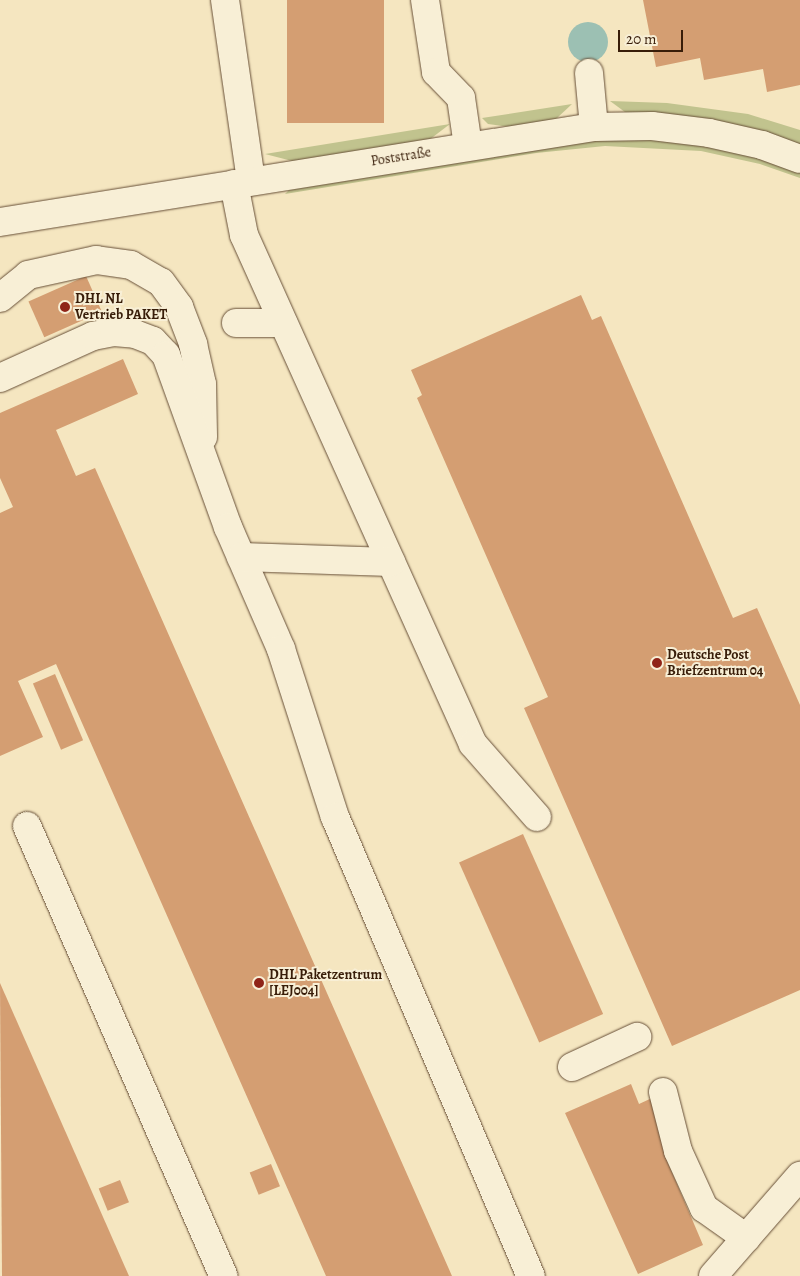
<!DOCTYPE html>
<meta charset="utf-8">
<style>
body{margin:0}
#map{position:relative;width:800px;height:1276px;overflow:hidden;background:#f5e6c0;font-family:Alegreya,serif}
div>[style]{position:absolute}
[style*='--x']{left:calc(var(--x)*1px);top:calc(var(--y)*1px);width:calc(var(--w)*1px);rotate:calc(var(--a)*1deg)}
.green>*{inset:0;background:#c1c38e}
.water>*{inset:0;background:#9cc0b3}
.round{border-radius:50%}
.building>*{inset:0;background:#d49e72;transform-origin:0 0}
.roads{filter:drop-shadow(0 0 1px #674f37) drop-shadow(0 0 1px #674f37)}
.minor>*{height:28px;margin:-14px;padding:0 14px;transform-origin:14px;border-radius:14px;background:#f8efd6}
.dots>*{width:14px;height:14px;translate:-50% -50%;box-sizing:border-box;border:2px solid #f8efd6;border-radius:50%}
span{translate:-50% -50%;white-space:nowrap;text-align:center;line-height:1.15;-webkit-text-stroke:4px #f8efd6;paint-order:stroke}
.street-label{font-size:14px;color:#381d09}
.poi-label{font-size:14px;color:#381d09;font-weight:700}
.left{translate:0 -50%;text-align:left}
.scale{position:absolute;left:618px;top:30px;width:65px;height:22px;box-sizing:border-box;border:2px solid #381d09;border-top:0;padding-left:6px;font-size:15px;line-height:18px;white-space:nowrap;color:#381d09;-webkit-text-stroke:4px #f8efd6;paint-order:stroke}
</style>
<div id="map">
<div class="green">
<i style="clip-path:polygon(610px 101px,667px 103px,748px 114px,800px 130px,800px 145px,629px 115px)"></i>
<i style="clip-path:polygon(572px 104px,556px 119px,510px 127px,488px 124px,482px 118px)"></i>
<i style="clip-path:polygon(450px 124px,429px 140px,296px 162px,265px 154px)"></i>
<i style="clip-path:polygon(606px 139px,665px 140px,738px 151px,800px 170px,800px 178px,760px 164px,701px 151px,605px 146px,536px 153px,285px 194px,289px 190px)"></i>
</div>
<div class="water">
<i class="round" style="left:568px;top:22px;width:40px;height:40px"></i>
</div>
<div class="building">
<i style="left:287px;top:0;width:97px;height:123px"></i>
<i style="clip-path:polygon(643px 0,800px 0,800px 85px,767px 92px,763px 69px,704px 80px,700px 58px,656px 67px)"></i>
<i style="left:86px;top:276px;width:39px;height:63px;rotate:66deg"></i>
<i style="clip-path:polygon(581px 295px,592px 320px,601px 316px,733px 618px,757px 608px,800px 705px,800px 990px,672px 1046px,524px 708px,548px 697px,417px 398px,422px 395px,411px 370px)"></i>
<i style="clip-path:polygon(123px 359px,138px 394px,56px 430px,76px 476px,95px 468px,452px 1276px,326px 1276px,56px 664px,18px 681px,43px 737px,0 756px,0 513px,13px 507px,0 478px,0 413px)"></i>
<i style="left:55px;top:674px;width:72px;height:24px;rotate:67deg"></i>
<i style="left:523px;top:834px;width:197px;height:70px;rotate:66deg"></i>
<i style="clip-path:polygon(0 983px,129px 1276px,2px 1276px)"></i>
<i style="clip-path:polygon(631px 1084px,639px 1104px,652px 1098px,677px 1154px,666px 1158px,703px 1245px,638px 1274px,565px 1113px)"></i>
<i style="left:271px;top:1164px;width:24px;height:23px;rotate:68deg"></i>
<i style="left:120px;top:1180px;width:24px;height:23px;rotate:68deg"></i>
</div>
<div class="roads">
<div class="minor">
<i style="--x:225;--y:0;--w:183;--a:81.8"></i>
<i style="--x:425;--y:0;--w:73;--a:81.3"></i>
<i style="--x:436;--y:72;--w:36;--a:46"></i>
<i style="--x:461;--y:98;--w:49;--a:81.7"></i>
<i style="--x:589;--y:73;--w:54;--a:84.7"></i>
<i style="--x:234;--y:184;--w:52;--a:78.9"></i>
<i style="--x:244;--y:235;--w:558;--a:65.78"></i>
<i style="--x:473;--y:744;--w:97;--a:48.8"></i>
<i style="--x:0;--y:222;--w:602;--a:-9.09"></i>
<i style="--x:594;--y:127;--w:58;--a:-1"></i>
<i style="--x:652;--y:126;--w:57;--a:7"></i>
<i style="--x:709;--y:133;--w:54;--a:12.8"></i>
<i style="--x:762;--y:145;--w:40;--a:20.2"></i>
<i style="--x:0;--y:298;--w:36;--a:-39"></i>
<i style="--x:28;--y:275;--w:70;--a:-12.4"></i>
<i style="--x:96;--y:260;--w:35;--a:8"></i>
<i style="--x:131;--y:265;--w:34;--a:30"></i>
<i style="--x:161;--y:282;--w:31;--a:54"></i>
<i style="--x:179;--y:307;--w:40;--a:69"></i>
<i style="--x:193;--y:344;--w:41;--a:77.3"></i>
<i style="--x:202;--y:384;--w:53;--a:88.9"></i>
<i style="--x:236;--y:323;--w:47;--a:0"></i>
<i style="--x:0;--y:378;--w:102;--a:-24.3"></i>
<i style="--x:93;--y:336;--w:21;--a:-11"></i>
<i style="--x:114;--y:332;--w:21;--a:5"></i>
<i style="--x:135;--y:334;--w:19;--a:21"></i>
<i style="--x:153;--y:341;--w:19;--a:47"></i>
<i style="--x:166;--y:355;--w:183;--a:70.2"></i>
<i style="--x:228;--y:527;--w:133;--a:66.5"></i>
<i style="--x:281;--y:649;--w:176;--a:72.2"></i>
<i style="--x:335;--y:817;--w:499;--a:66.9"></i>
<i style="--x:241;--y:557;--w:150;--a:1.9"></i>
<i style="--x:27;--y:826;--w:491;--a:66.4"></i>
<i style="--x:572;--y:1067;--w:72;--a:-24.8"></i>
<i style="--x:663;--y:1092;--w:61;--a:75.7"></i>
<i style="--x:678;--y:1151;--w:63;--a:65.5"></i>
<i style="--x:704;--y:1208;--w:52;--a:35.5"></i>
<i style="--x:713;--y:1276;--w:133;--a:-49"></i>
</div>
</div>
<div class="dots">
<i style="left:65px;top:307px;background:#8f2418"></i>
<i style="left:657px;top:663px;background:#8f2418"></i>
<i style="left:259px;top:983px;background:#8f2418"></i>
</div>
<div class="street-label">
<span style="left:401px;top:157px;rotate:-9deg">Poststraße</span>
</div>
<div class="poi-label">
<span class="left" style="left:75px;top:307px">DHL NL<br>Vertrieb PAKET</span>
<span class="left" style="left:667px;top:663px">Deutsche Post<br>Briefzentrum 04</span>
<span class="left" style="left:269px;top:983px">DHL Paketzentrum<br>[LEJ004]</span>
</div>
<div class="scale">20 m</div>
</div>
